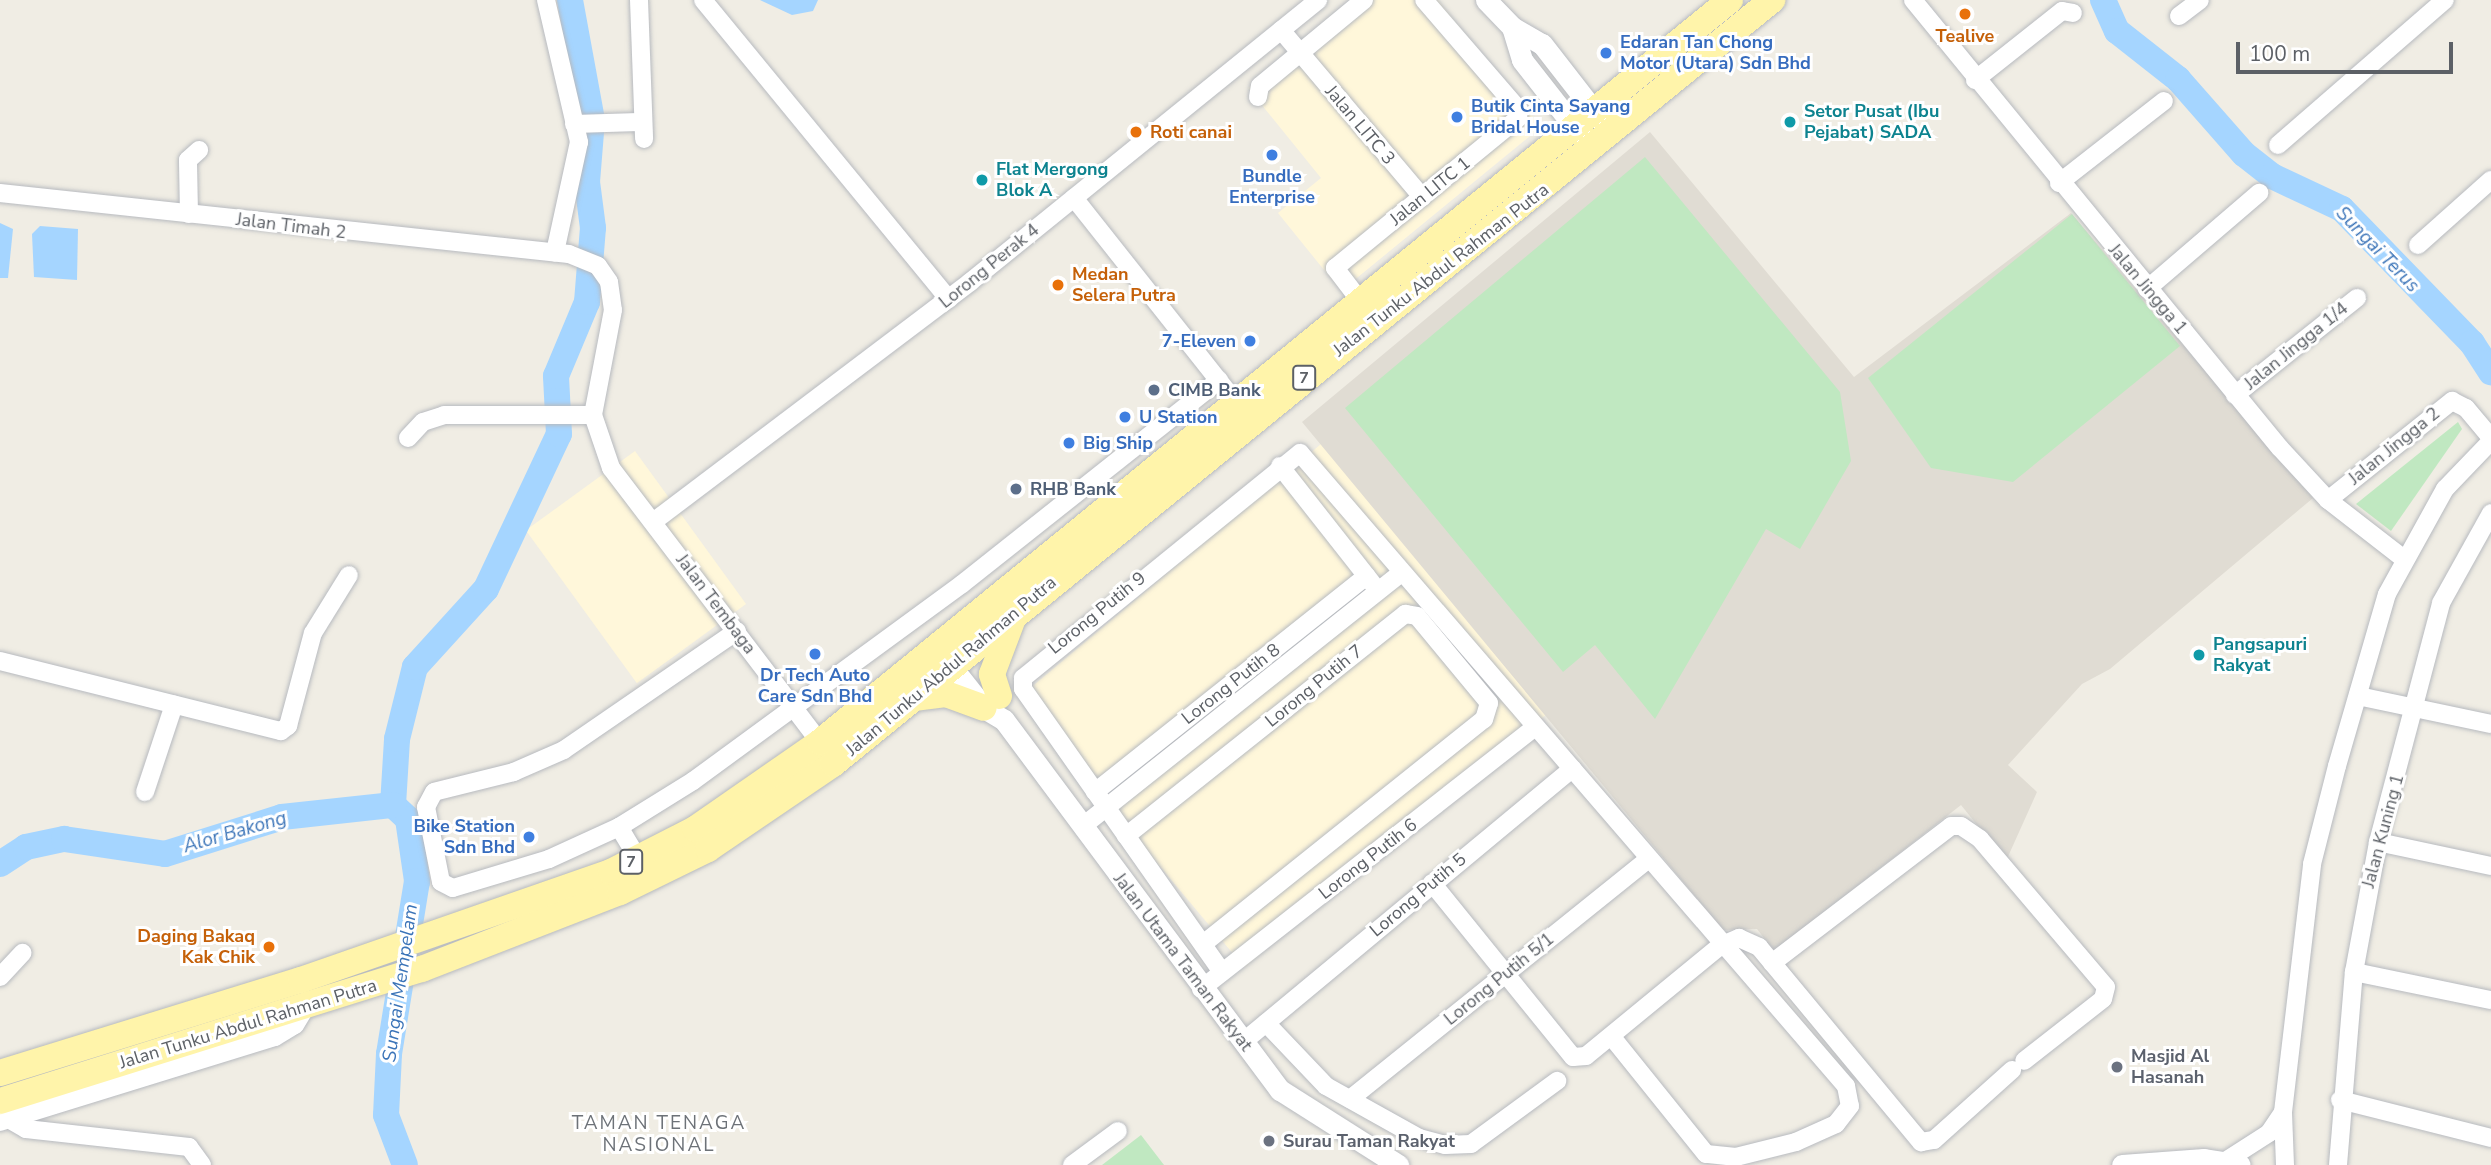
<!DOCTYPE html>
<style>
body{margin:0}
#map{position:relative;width:2491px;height:1165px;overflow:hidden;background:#f0ede4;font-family:"Nunito Sans",sans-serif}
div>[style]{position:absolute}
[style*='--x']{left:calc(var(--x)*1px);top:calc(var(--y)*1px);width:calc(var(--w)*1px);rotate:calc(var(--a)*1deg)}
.commercial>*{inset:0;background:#fff7da;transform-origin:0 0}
.education>*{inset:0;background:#e0dcd3}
.green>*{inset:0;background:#c0e8c1}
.water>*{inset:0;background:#a5d5ff}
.river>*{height:26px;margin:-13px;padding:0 13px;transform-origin:13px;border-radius:13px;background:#a5d5ff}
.roads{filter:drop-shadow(0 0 2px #b7babf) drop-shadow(0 0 2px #b7babf)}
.minor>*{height:18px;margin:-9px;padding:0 9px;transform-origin:9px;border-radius:9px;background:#fff}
.tertiary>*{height:21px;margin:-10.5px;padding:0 10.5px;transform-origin:10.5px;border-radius:10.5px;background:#fff}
.primary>*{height:26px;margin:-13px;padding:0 13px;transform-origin:13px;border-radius:13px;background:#fff4aa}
.dots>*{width:19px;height:19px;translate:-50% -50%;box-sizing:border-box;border:4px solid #fff;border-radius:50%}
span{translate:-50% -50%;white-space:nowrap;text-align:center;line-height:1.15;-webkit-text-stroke:6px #fff;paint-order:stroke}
.shield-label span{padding:2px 5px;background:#fff;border:2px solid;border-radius:5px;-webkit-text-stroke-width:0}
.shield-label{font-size:16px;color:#5c6066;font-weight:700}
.food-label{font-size:18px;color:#c56008;font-weight:700}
.left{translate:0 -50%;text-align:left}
.right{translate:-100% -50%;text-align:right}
.shop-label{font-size:18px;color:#366cbe;font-weight:700}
.culture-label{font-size:18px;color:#0d838f;font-weight:700}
.street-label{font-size:18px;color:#5c6066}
.service-label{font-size:18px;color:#4e5e75;font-weight:700}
.worship-label{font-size:18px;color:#5b616d;font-weight:700}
.water-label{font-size:19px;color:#3b74b8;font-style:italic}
.neighbourhood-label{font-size:19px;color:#6d7278;letter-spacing:2px}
.scale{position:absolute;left:2236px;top:42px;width:217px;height:32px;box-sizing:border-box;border:4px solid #5c6066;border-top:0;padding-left:9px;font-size:21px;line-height:24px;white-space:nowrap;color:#5c6066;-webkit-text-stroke:5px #fff;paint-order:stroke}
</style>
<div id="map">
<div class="commercial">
<i style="clip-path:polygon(1356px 0,1438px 0,1541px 127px,1341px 291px,1278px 213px,1321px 178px,1248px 88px)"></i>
<i style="left:1321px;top:444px;width:352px;height:395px;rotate:50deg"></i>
<i style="left:635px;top:451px;width:189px;height:135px;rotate:54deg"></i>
</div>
<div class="education">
<i style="clip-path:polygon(1650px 132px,1854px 377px,2071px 213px,2313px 498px,2110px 669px,2082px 684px,2008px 765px,2037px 792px,2006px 861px,1961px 805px,1774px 951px,1757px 929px,1723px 930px,1302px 422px)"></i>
</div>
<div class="green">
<i style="clip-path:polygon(1645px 157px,1840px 392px,1851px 461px,1800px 549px,1766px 529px,1655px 719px,1595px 645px,1563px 672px,1345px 408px)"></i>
<i style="clip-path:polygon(2072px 214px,2180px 346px,2013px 482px,1931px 468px,1868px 378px)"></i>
<i style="clip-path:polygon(2458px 422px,2462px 429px,2391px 531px,2356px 504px)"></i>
<i style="clip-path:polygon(1141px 1135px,1164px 1165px,1102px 1165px)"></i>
</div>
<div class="water">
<i style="clip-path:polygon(760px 0,818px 0,813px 11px,792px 15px)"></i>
<i style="clip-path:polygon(0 223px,13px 229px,8px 278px,0 278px)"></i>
<i style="clip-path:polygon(40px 226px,78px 229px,77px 280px,34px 277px,32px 234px)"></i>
</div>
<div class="river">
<i style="--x:2103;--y:0;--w:34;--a:66"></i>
<i style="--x:2117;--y:31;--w:78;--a:38.2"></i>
<i style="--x:2178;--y:79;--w:100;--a:48.7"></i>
<i style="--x:2244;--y:154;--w:36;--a:38"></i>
<i style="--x:2272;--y:176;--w:77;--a:25.2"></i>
<i style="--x:2342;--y:209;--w:187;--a:45.9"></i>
<i style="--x:2472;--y:343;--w:35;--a:57"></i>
<i style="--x:393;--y:805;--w:66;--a:-86.5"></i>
<i style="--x:397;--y:739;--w:74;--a:-76"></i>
<i style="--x:415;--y:667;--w:105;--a:-47.7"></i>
<i style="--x:486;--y:589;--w:171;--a:-64.8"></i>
<i style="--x:559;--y:434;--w:58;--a:-93"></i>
<i style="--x:556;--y:376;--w:80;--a:-67.3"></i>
<i style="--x:587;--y:302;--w:74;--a:-85.4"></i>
<i style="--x:593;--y:228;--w:46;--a:-97.4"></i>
<i style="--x:587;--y:182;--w:62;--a:-85.4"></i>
<i style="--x:592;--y:120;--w:122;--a:-100.4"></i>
<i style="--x:393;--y:805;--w:21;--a:43"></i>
<i style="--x:408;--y:819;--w:63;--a:81.7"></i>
<i style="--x:417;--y:881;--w:175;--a:99.2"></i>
<i style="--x:389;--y:1054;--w:61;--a:92.8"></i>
<i style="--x:386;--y:1115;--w:53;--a:69.2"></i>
<i style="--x:0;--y:864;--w:31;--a:-33"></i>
<i style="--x:26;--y:847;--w:39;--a:-12"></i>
<i style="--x:64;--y:839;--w:102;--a:8.4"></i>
<i style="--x:165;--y:854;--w:123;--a:-17.5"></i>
<i style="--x:282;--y:817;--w:112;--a:-6.2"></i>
</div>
<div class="roads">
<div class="minor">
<i style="--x:546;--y:0;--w:146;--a:76.9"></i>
<i style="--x:579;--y:142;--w:113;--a:102.3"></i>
<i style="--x:639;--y:0;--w:139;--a:87.9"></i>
<i style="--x:703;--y:0;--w:387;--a:50.6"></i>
<i style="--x:1913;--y:0;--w:579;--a:50.68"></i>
<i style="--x:2280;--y:448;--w:71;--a:47.3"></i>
<i style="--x:2328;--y:500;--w:96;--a:37.8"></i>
<i style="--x:2179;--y:16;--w:26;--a:-37"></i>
<i style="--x:1281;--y:30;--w:219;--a:49.8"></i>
<i style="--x:1975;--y:80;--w:111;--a:-38.4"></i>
<i style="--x:2062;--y:11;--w:11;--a:10"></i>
<i style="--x:1258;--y:97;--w:11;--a:-80"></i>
<i style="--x:1260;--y:86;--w:135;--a:-39.6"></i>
<i style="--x:574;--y:124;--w:65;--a:-1.8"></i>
<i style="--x:2278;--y:145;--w:221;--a:-41"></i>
<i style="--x:2059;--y:183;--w:133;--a:-38"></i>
<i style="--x:0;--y:193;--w:572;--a:6.12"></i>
<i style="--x:569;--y:254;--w:31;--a:22"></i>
<i style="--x:598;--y:266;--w:19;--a:55"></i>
<i style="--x:609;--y:282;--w:28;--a:82"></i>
<i style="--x:613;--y:310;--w:107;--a:100.8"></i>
<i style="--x:593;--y:415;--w:56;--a:71.2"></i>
<i style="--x:611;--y:468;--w:345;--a:52.7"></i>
<i style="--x:1074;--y:198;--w:259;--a:51.6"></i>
<i style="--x:189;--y:214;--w:54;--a:-91.1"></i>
<i style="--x:188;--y:160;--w:15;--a:-42"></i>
<i style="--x:2418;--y:245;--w:98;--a:-41.7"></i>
<i style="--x:2147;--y:289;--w:148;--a:-40.6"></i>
<i style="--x:1361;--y:302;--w:43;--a:-127.4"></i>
<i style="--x:1335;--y:268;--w:237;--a:-39.3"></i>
<i style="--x:1518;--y:118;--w:8;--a:-83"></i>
<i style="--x:1519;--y:110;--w:145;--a:-130.8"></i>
<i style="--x:2235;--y:395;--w:156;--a:-38.5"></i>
<i style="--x:408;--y:438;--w:22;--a:-47"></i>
<i style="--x:423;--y:422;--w:22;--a:-18"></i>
<i style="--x:444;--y:415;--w:149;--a:0"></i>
<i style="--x:1280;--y:466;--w:150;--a:51.8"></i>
<i style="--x:2328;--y:500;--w:159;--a:-38.6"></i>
<i style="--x:2452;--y:401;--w:16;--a:27"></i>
<i style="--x:2466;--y:408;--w:39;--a:50"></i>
<i style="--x:653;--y:522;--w:398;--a:-37.1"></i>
<i style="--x:970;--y:282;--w:448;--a:-39"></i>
<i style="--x:737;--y:631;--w:210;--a:145.5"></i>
<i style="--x:564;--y:750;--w:55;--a:156.3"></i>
<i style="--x:514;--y:772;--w:82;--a:166"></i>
<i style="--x:434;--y:792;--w:17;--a:118"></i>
<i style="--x:426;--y:807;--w:76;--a:78.7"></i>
<i style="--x:441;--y:882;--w:13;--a:27"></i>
<i style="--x:453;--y:888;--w:100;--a:-16.8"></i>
<i style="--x:549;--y:859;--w:77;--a:-24.6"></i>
<i style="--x:619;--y:827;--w:87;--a:-31.9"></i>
<i style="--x:693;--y:781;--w:333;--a:-36.2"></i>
<i style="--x:962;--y:584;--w:328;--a:-38.4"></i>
<i style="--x:0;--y:661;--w:290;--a:14"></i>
<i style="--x:281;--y:731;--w:9;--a:-36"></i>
<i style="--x:288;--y:726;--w:96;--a:-75"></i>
<i style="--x:313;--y:633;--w:68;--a:-58.2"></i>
<i style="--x:2358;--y:696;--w:136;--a:11.9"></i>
<i style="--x:145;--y:792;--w:92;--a:-71.6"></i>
<i style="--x:1095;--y:792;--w:347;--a:-38.5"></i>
<i style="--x:1083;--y:826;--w:405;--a:-38.5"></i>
<i style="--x:619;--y:827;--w:37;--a:59"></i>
<i style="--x:1126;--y:836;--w:357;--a:-38.5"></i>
<i style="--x:1405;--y:614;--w:12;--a:9"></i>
<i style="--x:1417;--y:616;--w:113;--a:50.4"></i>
<i style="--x:1489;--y:703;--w:17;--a:107"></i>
<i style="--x:1484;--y:719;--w:360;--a:141.3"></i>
<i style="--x:2378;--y:842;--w:116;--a:12"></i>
<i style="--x:1432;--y:883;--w:224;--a:51"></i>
<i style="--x:1573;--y:1057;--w:13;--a:-4"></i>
<i style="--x:1586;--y:1056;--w:173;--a:-39.4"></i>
<i style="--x:1720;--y:946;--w:21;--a:-23"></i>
<i style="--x:1739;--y:938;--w:22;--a:24"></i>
<i style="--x:1759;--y:947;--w:254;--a:50.3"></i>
<i style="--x:1921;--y:1142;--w:13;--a:-9"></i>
<i style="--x:1934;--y:1140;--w:105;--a:-41.9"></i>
<i style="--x:1772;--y:963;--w:225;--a:-37.4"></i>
<i style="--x:1951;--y:826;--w:10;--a:0"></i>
<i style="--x:1961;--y:826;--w:23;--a:34"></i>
<i style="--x:1980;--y:839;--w:194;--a:49.6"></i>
<i style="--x:2106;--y:987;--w:12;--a:104"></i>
<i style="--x:2103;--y:999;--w:100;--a:141.9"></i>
<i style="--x:1222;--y:972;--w:346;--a:-125.1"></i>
<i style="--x:1023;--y:689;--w:11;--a:-90"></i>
<i style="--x:1023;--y:678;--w:357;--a:-39.1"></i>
<i style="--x:1300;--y:453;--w:836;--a:49.22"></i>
<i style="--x:1846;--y:1086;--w:20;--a:79"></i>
<i style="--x:1850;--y:1106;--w:23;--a:128"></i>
<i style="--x:1836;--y:1124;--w:44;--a:155.8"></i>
<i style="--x:1796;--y:1142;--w:62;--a:166"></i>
<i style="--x:1736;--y:1157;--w:30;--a:-174"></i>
<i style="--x:1706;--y:1154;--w:151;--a:-128.8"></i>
<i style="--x:2354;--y:972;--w:140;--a:11.6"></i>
<i style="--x:0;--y:977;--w:33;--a:-47"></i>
<i style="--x:1201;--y:989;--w:423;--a:-38.1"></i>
<i style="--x:1266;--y:1023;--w:87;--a:46.4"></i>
<i style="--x:1326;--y:1086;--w:107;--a:29.2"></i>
<i style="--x:1419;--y:1138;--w:27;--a:15"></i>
<i style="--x:1445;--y:1145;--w:26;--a:-2"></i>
<i style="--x:1471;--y:1144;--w:107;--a:-36.2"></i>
<i style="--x:1243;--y:1042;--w:428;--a:-39.7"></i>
<i style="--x:1350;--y:1099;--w:383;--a:-38.8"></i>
<i style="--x:2340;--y:1100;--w:156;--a:14.1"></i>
<i style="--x:5;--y:1117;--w:24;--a:30"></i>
<i style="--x:26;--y:1129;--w:164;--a:6.3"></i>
<i style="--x:189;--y:1147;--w:22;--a:54"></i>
<i style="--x:0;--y:1122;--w:288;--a:-17.2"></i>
<i style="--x:275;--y:1037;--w:23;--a:-31"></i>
<i style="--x:295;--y:1025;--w:23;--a:-59"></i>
<i style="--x:2227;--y:1160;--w:50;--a:-32.7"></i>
<i style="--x:2269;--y:1133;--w:25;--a:-56"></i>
<i style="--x:1072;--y:1165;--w:57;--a:-36.5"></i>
<i style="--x:2285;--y:1165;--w:53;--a:-92.2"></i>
<i style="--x:2283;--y:1112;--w:250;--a:-83.3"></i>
<i style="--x:2312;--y:864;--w:101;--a:-75.7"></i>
<i style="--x:2337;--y:766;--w:179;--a:-73.8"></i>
<i style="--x:2387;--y:594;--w:120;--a:-61.1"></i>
<i style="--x:2445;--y:489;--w:66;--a:-46.2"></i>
<i style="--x:2338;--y:1165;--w:194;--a:-85.3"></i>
<i style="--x:2354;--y:972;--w:132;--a:-79.5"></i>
<i style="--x:2378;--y:842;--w:247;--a:-75.2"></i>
<i style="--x:2441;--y:603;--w:103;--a:-60.9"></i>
</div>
<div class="tertiary">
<i style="--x:1486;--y:0;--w:37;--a:46"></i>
<i style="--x:1512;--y:27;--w:34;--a:30"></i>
<i style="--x:1542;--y:44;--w:98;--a:52.1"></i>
<i style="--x:1512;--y:27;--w:34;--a:73"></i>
<i style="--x:1522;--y:60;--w:100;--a:51.9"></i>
<i style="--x:943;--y:656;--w:66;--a:51.7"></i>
<i style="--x:984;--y:708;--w:23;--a:31"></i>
<i style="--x:1004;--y:720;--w:462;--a:53.3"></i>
<i style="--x:1280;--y:1090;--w:140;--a:32.4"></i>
<i style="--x:2122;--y:1165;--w:82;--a:-4.2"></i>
<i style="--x:2204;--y:1159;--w:36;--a:9"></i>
</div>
<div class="primary">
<i style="--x:999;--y:696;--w:23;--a:-108"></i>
<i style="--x:992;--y:674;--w:57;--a:-69.3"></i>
<i style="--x:914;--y:698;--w:32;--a:-7"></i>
<i style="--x:946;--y:694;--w:40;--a:20.2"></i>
<i style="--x:0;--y:1073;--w:315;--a:-17.2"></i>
<i style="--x:301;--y:980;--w:328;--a:-19.2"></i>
<i style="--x:611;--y:872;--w:94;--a:-27.1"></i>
<i style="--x:695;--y:829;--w:152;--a:-34.8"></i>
<i style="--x:820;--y:742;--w:1174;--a:-39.19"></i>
<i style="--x:0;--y:1101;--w:442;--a:-17.4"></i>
<i style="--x:422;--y:969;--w:212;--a:-21.3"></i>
<i style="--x:620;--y:892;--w:98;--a:-26"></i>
<i style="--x:708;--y:849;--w:151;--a:-34.2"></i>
<i style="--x:833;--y:764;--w:1211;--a:-39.13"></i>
</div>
</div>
<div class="dots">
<i style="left:1965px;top:14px;background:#e8710a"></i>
<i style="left:1606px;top:53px;background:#3f7fe0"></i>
<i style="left:1457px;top:117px;background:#3f7fe0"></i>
<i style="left:1790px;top:122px;background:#0f9aa8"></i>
<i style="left:1136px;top:132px;background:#e8710a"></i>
<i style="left:1272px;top:155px;background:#3f7fe0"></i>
<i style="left:982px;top:180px;background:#0f9aa8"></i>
<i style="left:1058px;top:285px;background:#e8710a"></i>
<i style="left:1250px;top:341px;background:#3f7fe0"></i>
<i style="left:1154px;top:390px;background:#5c6f8a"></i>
<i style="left:1125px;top:417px;background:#3f7fe0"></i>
<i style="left:1069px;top:443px;background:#3f7fe0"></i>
<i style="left:1016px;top:489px;background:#5c6f8a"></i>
<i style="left:815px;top:654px;background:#3f7fe0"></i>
<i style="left:2199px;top:655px;background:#0f9aa8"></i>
<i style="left:529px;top:837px;background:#3f7fe0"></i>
<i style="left:269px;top:947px;background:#e8710a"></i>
<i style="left:2117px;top:1067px;background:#6b7280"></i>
<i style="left:1269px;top:1141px;background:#6b7280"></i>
</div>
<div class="shield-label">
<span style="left:1304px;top:378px">7</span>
<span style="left:631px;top:862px">7</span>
</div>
<div class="food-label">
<span style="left:1965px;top:36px">Tealive</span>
<span class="left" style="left:1150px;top:132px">Roti canai</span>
<span class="left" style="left:1072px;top:285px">Medan<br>Selera Putra</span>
<span class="right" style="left:255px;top:947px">Daging Bakaq<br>Kak Chik</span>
</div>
<div class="shop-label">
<span class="left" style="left:1620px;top:53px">Edaran Tan Chong<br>Motor (Utara) Sdn Bhd</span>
<span class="left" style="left:1471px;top:117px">Butik Cinta Sayang<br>Bridal House</span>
<span style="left:1272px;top:187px">Bundle<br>Enterprise</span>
<span class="right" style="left:1236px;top:341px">7-Eleven</span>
<span class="left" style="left:1139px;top:417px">U Station</span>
<span class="left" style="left:1083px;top:443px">Big Ship</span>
<span style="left:815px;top:686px">Dr Tech Auto<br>Care Sdn Bhd</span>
<span class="right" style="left:515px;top:837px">Bike Station<br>Sdn Bhd</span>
</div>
<div class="culture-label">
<span class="left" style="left:1804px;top:122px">Setor Pusat (Ibu<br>Pejabat) SADA</span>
<span class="left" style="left:996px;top:180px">Flat Mergong<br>Blok A</span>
<span class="left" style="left:2213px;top:655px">Pangsapuri<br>Rakyat</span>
</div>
<div class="street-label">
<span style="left:1360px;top:125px;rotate:50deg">Jalan LITC 3</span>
<span style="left:1430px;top:191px;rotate:-39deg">Jalan LITC 1</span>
<span style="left:291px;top:226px;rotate:7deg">Jalan Timah 2</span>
<span style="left:989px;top:266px;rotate:-39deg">Lorong Perak 4</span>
<span style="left:1441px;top:270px;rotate:-38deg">Jalan Tunku Abdul Rahman Putra</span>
<span style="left:2148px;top:289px;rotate:50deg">Jalan Jingga 1</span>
<span style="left:2296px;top:346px;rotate:-39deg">Jalan Jingga 1/4</span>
<span style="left:2394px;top:446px;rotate:-39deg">Jalan Jingga 2</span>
<span style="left:716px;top:604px;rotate:53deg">Jalan Tembaga</span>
<span style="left:1097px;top:613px;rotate:-39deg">Lorong Putih 9</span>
<span style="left:951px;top:666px;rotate:-40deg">Jalan Tunku Abdul Rahman Putra</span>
<span style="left:1231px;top:684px;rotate:-38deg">Lorong Putih 8</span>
<span style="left:1314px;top:686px;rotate:-39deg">Lorong Putih 7</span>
<span style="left:2383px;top:831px;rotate:-75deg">Jalan Kuning 1</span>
<span style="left:1368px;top:859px;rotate:-38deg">Lorong Putih 6</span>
<span style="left:1418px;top:895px;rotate:-40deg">Lorong Putih 5</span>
<span style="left:1183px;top:962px;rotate:53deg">Jalan Utama Taman Rakyat</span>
<span style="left:1499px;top:979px;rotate:-39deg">Lorong Putih 5/1</span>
<span style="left:248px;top:1024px;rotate:-17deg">Jalan Tunku Abdul Rahman Putra</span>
</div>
<div class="service-label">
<span class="left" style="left:1168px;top:390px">CIMB Bank</span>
<span class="left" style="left:1030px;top:489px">RHB Bank</span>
</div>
<div class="worship-label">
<span class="left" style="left:2131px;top:1067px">Masjid Al<br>Hasanah</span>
<span class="left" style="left:1283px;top:1141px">Surau Taman Rakyat</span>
</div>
<div class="water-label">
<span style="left:2377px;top:250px;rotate:46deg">Sungai Terus</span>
<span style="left:235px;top:833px;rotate:-16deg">Alor Bakong</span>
<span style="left:401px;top:983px;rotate:-82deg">Sungai Mempelam</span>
</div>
<div class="neighbourhood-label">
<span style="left:659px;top:1135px">TAMAN TENAGA<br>NASIONAL</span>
</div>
<div class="scale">100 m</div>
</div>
